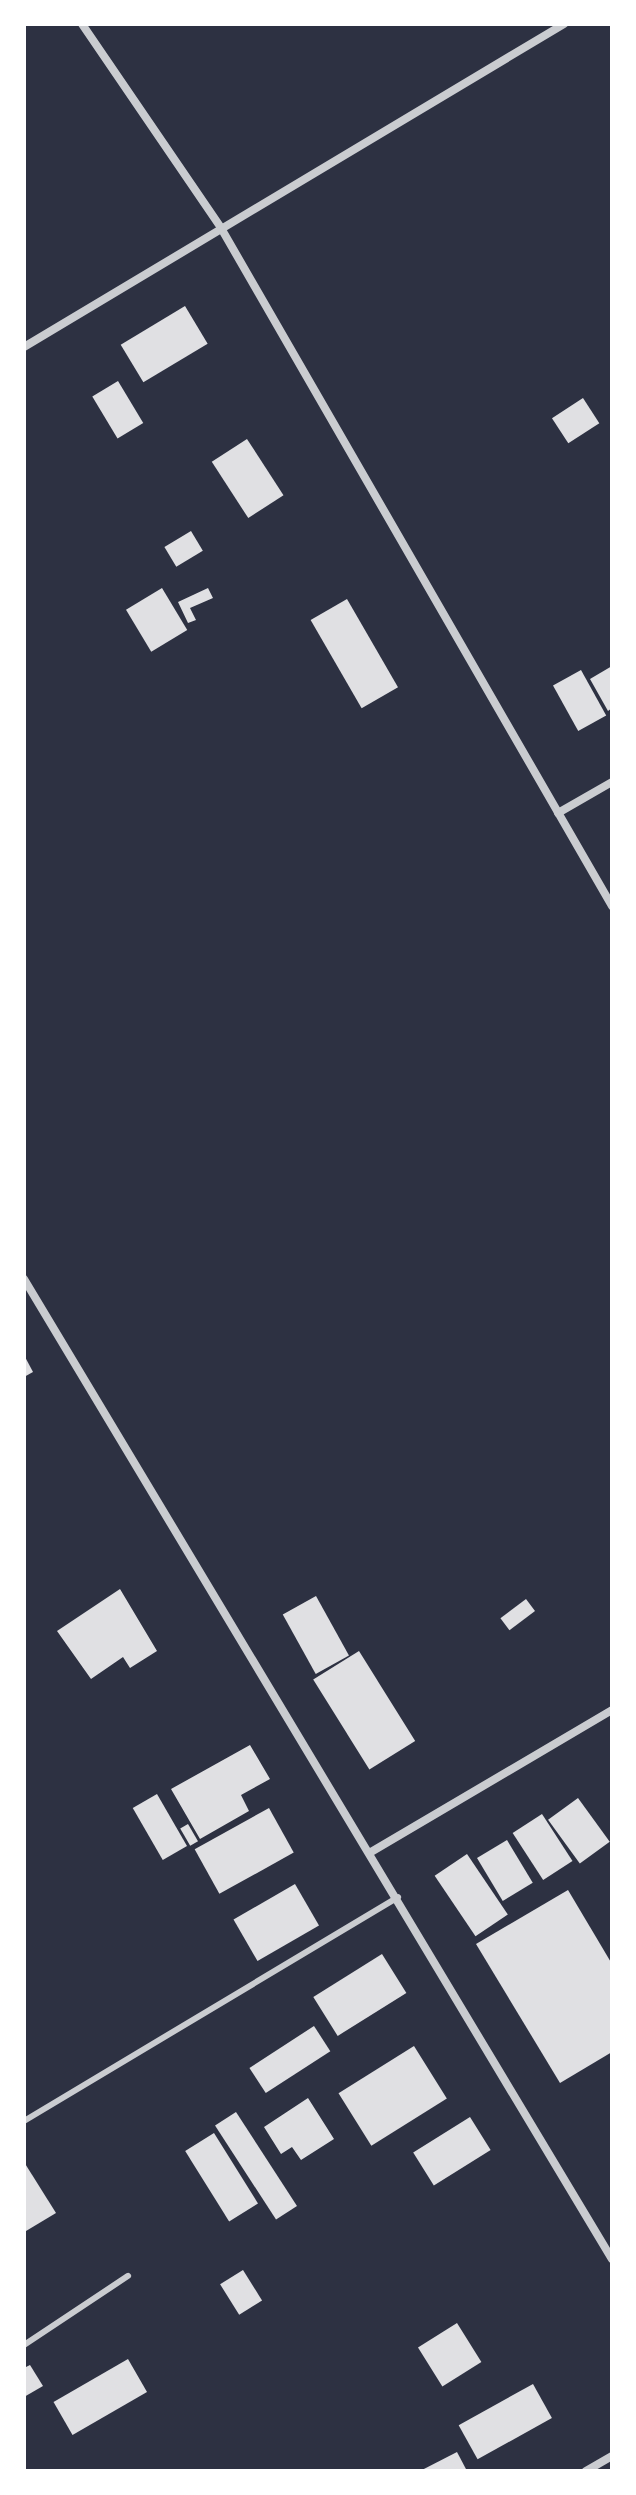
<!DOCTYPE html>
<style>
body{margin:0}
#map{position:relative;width:636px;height:2495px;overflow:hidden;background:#2d3142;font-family:"DM Sans",sans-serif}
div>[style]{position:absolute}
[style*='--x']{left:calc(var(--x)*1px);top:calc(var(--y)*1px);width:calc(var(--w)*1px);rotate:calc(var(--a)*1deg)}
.building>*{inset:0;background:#e0e0e3;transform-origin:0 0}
.service>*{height:6px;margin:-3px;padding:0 3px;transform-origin:3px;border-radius:3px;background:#caccd0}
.minor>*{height:8px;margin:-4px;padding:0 4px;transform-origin:4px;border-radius:4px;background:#caccd0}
span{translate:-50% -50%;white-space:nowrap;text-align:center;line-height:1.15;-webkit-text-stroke:6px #fff;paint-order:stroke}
.frame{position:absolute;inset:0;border:26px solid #fff;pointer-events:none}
</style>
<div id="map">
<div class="building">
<i style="left:185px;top:306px;width:44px;height:75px;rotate:59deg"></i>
<i style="left:118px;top:381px;width:49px;height:30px;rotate:59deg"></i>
<i style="left:583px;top:398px;width:30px;height:37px;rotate:57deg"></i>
<i style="left:247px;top:439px;width:67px;height:42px;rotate:57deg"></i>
<i style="left:191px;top:531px;width:23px;height:31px;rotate:59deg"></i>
<i style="left:162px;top:588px;width:49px;height:42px;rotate:59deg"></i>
<i style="clip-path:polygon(208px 588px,213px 598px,190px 608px,196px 620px,188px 623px,178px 602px)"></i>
<i style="left:347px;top:599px;width:102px;height:42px;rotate:60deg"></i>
<i style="clip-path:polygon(612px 666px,612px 708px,608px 711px,590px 679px)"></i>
<i style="left:581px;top:670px;width:52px;height:32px;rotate:61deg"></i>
<i style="clip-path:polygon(24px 1355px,33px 1372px,24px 1377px)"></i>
<i style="clip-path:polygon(120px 1589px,157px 1651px,130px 1668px,123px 1657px,91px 1679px,57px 1631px)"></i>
<i style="left:316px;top:1596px;width:68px;height:38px;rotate:61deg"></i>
<i style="left:526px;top:1599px;width:15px;height:32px;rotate:53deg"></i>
<i style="left:359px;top:1651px;width:106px;height:54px;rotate:58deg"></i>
<i style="clip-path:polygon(250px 1745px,270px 1779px,241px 1795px,249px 1811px,200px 1839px,171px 1789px)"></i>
<i style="left:157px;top:1794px;width:60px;height:28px;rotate:60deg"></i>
<i style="left:578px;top:1798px;width:54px;height:37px;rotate:54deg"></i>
<i style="left:269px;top:1808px;width:51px;height:85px;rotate:61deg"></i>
<i style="left:542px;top:1814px;width:56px;height:35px;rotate:57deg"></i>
<i style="left:188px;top:1824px;width:20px;height:9px;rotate:60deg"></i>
<i style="left:507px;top:1840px;width:50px;height:35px;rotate:59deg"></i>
<i style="left:467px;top:1854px;width:73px;height:39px;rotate:56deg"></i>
<i style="left:295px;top:1884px;width:48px;height:71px;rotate:60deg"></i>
<i style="clip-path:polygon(568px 1890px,612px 1964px,612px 2052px,560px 2083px,476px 1944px)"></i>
<i style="left:382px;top:1954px;width:46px;height:81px;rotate:58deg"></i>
<i style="left:314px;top:2026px;width:30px;height:77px;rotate:57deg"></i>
<i style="left:414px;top:2046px;width:62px;height:89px;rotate:58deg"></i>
<i style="clip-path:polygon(308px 2098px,334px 2139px,301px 2160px,292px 2147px,281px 2154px,264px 2127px)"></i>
<i style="left:236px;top:2112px;width:112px;height:25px;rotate:57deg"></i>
<i style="left:470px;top:2117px;width:39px;height:67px;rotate:58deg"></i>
<i style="left:214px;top:2133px;width:83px;height:34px;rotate:58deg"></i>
<i style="clip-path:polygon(24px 2162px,56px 2213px,26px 2231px,24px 2228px)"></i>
<i style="left:243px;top:2270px;width:36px;height:27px;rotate:58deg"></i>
<i style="left:457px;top:2323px;width:46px;height:46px;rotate:58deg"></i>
<i style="left:128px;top:2359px;width:38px;height:86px;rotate:60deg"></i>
<i style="clip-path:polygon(30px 2365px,43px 2386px,24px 2397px,24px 2368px)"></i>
<i style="left:533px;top:2384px;width:39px;height:85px;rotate:61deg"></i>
<i style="clip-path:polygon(457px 2452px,467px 2471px,420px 2471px)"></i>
</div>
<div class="service">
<i style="--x:24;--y:2121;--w:436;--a:-30.9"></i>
<i style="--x:24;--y:2345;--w:125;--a:-33.6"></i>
</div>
<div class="minor">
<i style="--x:82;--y:24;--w:247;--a:55.7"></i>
<i style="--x:221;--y:228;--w:783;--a:60.03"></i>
<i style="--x:24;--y:347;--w:629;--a:-30.89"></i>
<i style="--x:558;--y:813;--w:62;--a:-29.9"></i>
<i style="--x:24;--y:1279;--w:1143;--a:59.04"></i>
<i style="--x:371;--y:1852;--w:280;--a:-30.5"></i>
<i style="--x:586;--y:2471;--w:30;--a:-30"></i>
</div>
<div class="frame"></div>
</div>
